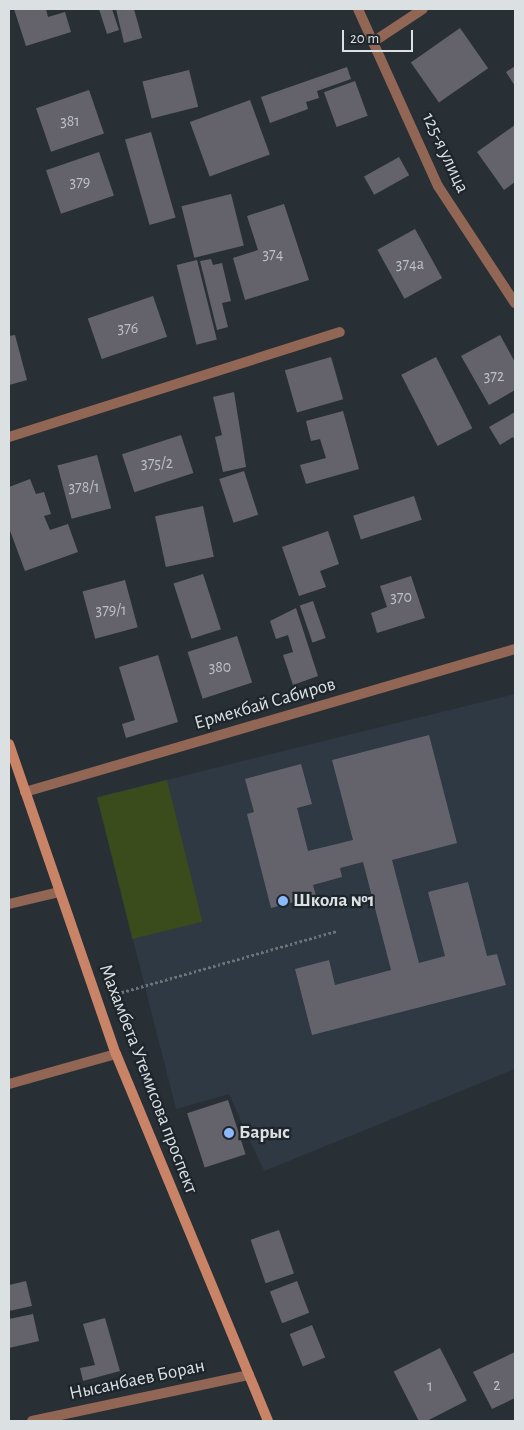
<!DOCTYPE html>
<meta charset="utf-8">
<style>
body{margin:0}
#map{position:relative;width:524px;height:1430px;overflow:hidden;background:#293035;font-family:"Alegreya Sans",sans-serif}
div>[style]{position:absolute}
[style*='--x']{left:calc(var(--x)*1px);top:calc(var(--y)*1px);width:calc(var(--w)*1px);rotate:calc(var(--a)*1deg)}
.built>*{inset:0;background:#2e3943}
.green>*{inset:0;background:#3a4b1c;transform-origin:0 0}
.building>*{inset:0;background:#64636c;transform-origin:0 0}
.path>*{height:3px;margin-top:-1.5px;transform-origin:0;background:repeating-linear-gradient(90deg,#6c7277 0 2.5px,transparent 0 5px)}
.lane>*{height:10px;margin:-5px;padding:0 5px;transform-origin:5px;border-radius:5px;background:#916654}
.street>*{height:10px;margin:-5px;padding:0 5px;transform-origin:5px;border-radius:5px;background:#916654}
.secondary>*{height:10px;margin:-5px;padding:0 5px;transform-origin:5px;border-radius:5px;background:#c98468}
.dots>*{width:14px;height:14px;translate:-50% -50%;box-sizing:border-box;border:2px solid #1f262b;border-radius:50%}
span{translate:-50% -50%;white-space:nowrap;text-align:center;line-height:1.15;-webkit-text-stroke:4.5px #1f262b;paint-order:stroke}
.number-label{font-size:16px;color:#bdc1c5}
.number-label span{-webkit-text-stroke-width:0}
.street-label{font-size:19px;color:#dbe0e3}
.poi-label{font-size:19px;color:#dbe0e3;font-weight:700}
.left{translate:0 -50%;text-align:left}
.frame{position:absolute;inset:0;border:10px solid #dbe0e3;pointer-events:none}
.scale{position:absolute;left:342px;top:30px;width:71px;height:22px;box-sizing:border-box;border:2px solid #dbe0e3;border-top:0;padding-left:6px;font-size:15px;line-height:18px;white-space:nowrap;color:#dbe0e3;-webkit-text-stroke:4px #1f262b;paint-order:stroke}
</style>
<div id="map">
<div class="built">
<i style="clip-path:polygon(515px 694px,515px 1069px,264px 1171px,229px 1094px,176px 1109px,97px 797px)"></i>
</div>
<div class="green">
<i style="left:167px;top:780px;width:146px;height:72px;rotate:76deg"></i>
</div>
<div class="building">
<i style="clip-path:polygon(14px 9px,46px 9px,48px 17px,65px 12px,71px 32px,26px 46px)"></i>
<i style="clip-path:polygon(99px 9px,112px 9px,119px 30px,107px 34px)"></i>
<i style="clip-path:polygon(116px 9px,134px 9px,142px 38px,124px 43px)"></i>
<i style="left:460px;top:28px;width:49px;height:60px;rotate:55deg"></i>
<i style="clip-path:polygon(515px 66px,515px 86px,506px 72px)"></i>
<i style="clip-path:polygon(347px 67px,351px 79px,317px 91px,319px 98px,306px 102px,308px 109px,270px 123px,261px 97px)"></i>
<i style="left:189px;top:70px;width:38px;height:48px;rotate:76deg"></i>
<i style="left:355px;top:81px;width:37px;height:33px;rotate:70deg"></i>
<i style="left:89px;top:90px;width:46px;height:56px;rotate:71deg"></i>
<i style="left:250px;top:100px;width:58px;height:64px;rotate:70deg"></i>
<i style="clip-path:polygon(515px 125px,515px 182px,504px 190px,477px 152px)"></i>
<i style="left:151px;top:132px;width:89px;height:27px;rotate:74deg"></i>
<i style="left:99px;top:152px;width:46px;height:56px;rotate:71deg"></i>
<i style="left:399px;top:157px;width:21px;height:40px;rotate:61deg"></i>
<i style="left:231px;top:194px;width:53px;height:51px;rotate:76deg"></i>
<i style="clip-path:polygon(284px 204px,309px 280px,245px 300px,233px 258px,258px 250px,247px 216px)"></i>
<i style="left:415px;top:229px;width:56px;height:43px;rotate:61deg"></i>
<i style="clip-path:polygon(211px 259px,213px 265px,222px 263px,231px 301px,222px 303px,228px 327px,217px 330px,200px 261px)"></i>
<i style="left:197px;top:260px;width:82px;height:21px;rotate:76deg"></i>
<i style="left:153px;top:296px;width:43px;height:69px;rotate:71deg"></i>
<i style="clip-path:polygon(15px 335px,27px 380px,9px 385px,9px 336px)"></i>
<i style="clip-path:polygon(500px 335px,515px 362px,515px 390px,489px 405px,461px 356px)"></i>
<i style="left:331px;top:357px;width:44px;height:48px;rotate:74deg"></i>
<i style="left:436px;top:357px;width:80px;height:39px;rotate:63deg"></i>
<i style="clip-path:polygon(234px 392px,246px 467px,223px 472px,215px 437px,222px 435px,213px 397px)"></i>
<i style="clip-path:polygon(343px 411px,359px 469px,306px 484px,300px 465px,326px 458px,320px 439px,311px 441px,306px 421px)"></i>
<i style="clip-path:polygon(515px 412px,515px 441px,513px 437px,500px 445px,489px 427px)"></i>
<i style="left:181px;top:435px;width:40px;height:62px;rotate:72deg"></i>
<i style="left:97px;top:455px;width:55px;height:41px;rotate:75deg"></i>
<i style="left:244px;top:471px;width:46px;height:26px;rotate:72deg"></i>
<i style="clip-path:polygon(30px 479px,36px 494px,44px 492px,51px 514px,44px 516px,50px 530px,68px 524px,78px 552px,25px 571px,9px 528px,9px 487px)"></i>
<i style="left:414px;top:496px;width:25px;height:64px;rotate:72deg"></i>
<i style="left:203px;top:506px;width:52px;height:49px;rotate:78deg"></i>
<i style="clip-path:polygon(328px 531px,339px 564px,320px 571px,326px 587px,299px 596px,282px 547px)"></i>
<i style="left:203px;top:574px;width:58px;height:31px;rotate:72deg"></i>
<i style="clip-path:polygon(411px 576px,425px 618px,377px 633px,371px 613px,387px 607px,380px 586px)"></i>
<i style="left:125px;top:580px;width:49px;height:44px;rotate:75deg"></i>
<i style="left:313px;top:601px;width:39px;height:14px;rotate:71deg"></i>
<i style="clip-path:polygon(296px 608px,318px 676px,293px 685px,283px 655px,293px 652px,288px 635px,276px 639px,270px 621px)"></i>
<i style="left:237px;top:636px;width:49px;height:52px;rotate:72deg"></i>
<i style="clip-path:polygon(158px 655px,178px 722px,126px 738px,122px 724px,135px 720px,119px 667px)"></i>
<i style="clip-path:polygon(429px 735px,457px 843px,392px 860px,419px 963px,445px 956px,428px 892px,468px 882px,487px 956px,497px 954px,506px 985px,312px 1035px,295px 969px,329px 960px,335px 985px,391px 970px,363px 862px,340px 868px,342px 877px,313px 885px,316px 896px,271px 908px,247px 814px,254px 812px,245px 779px,301px 764px,312px 804px,297px 808px,308px 851px,353px 840px,332px 760px)"></i>
<i style="left:228px;top:1100px;width:57px;height:43px;rotate:72deg"></i>
<i style="left:279px;top:1230px;width:46px;height:30px;rotate:71deg"></i>
<i style="clip-path:polygon(26px 1281px,32px 1306px,9px 1311px,9px 1285px)"></i>
<i style="left:297px;top:1281px;width:34px;height:29px;rotate:69deg"></i>
<i style="clip-path:polygon(33px 1314px,39px 1341px,9px 1348px,9px 1319px)"></i>
<i style="clip-path:polygon(105px 1318px,120px 1371px,83px 1381px,80px 1368px,95px 1365px,83px 1324px)"></i>
<i style="left:312px;top:1325px;width:35px;height:24px;rotate:68deg"></i>
<i style="left:440px;top:1348px;width:59px;height:52px;rotate:63deg"></i>
<i style="clip-path:polygon(515px 1352px,515px 1398px,492px 1409px,473px 1372px)"></i>
</div>
<div class="path">
<i style="--x:112;--y:995;--w:234;--a:-15.9"></i>
</div>
<div class="lane">
<i style="--x:9;--y:904;--w:51;--a:-13.5"></i>
</div>
<div class="street">
<i style="--x:358;--y:9;--w:194;--a:65.7"></i>
<i style="--x:438;--y:186;--w:140;--a:56.7"></i>
<i style="--x:376;--y:40;--w:56;--a:-33.4"></i>
<i style="--x:9;--y:437;--w:347;--a:-17.6"></i>
<i style="--x:25;--y:792;--w:510;--a:-16.27"></i>
<i style="--x:9;--y:1084;--w:111;--a:-15.7"></i>
<i style="--x:32;--y:1421;--w:222;--a:-12"></i>
</div>
<div class="secondary">
<i style="--x:9;--y:744;--w:328;--a:71"></i>
<i style="--x:116;--y:1054;--w:397;--a:67.5"></i>
</div>
<div class="dots">
<i style="left:283px;top:901px;background:#8bb9fc"></i>
<i style="left:229px;top:1133px;background:#8bb9fc"></i>
</div>
<div class="number-label">
<span style="left:70px;top:121px">381</span>
<span style="left:80px;top:182px">379</span>
<span style="left:273px;top:254px">374</span>
<span style="left:410px;top:264px">374а</span>
<span style="left:128px;top:328px">376</span>
<span style="left:494px;top:376px">372</span>
<span style="left:157px;top:463px">375/2</span>
<span style="left:84px;top:487px">378/1</span>
<span style="left:401px;top:597px">370</span>
<span style="left:111px;top:610px">379/1</span>
<span style="left:220px;top:667px">380</span>
<span style="left:497px;top:1385px">2</span>
<span style="left:430px;top:1386px">1</span>
</div>
<div class="street-label">
<span style="left:445px;top:153px;rotate:65deg">125-я улица</span>
<span style="left:265px;top:704px;rotate:-16deg">Ермекбай Сабиров</span>
<span style="left:148px;top:1079px;rotate:69deg">Махамбета Утемисова проспект</span>
<span style="left:137px;top:1380px;rotate:-12deg">Нысанбаев Боран</span>
</div>
<div class="poi-label">
<span class="left" style="left:293px;top:901px">Школа №1</span>
<span class="left" style="left:239px;top:1133px">Барыс</span>
</div>
<div class="frame"></div>
<div class="scale">20 m</div>
</div>
